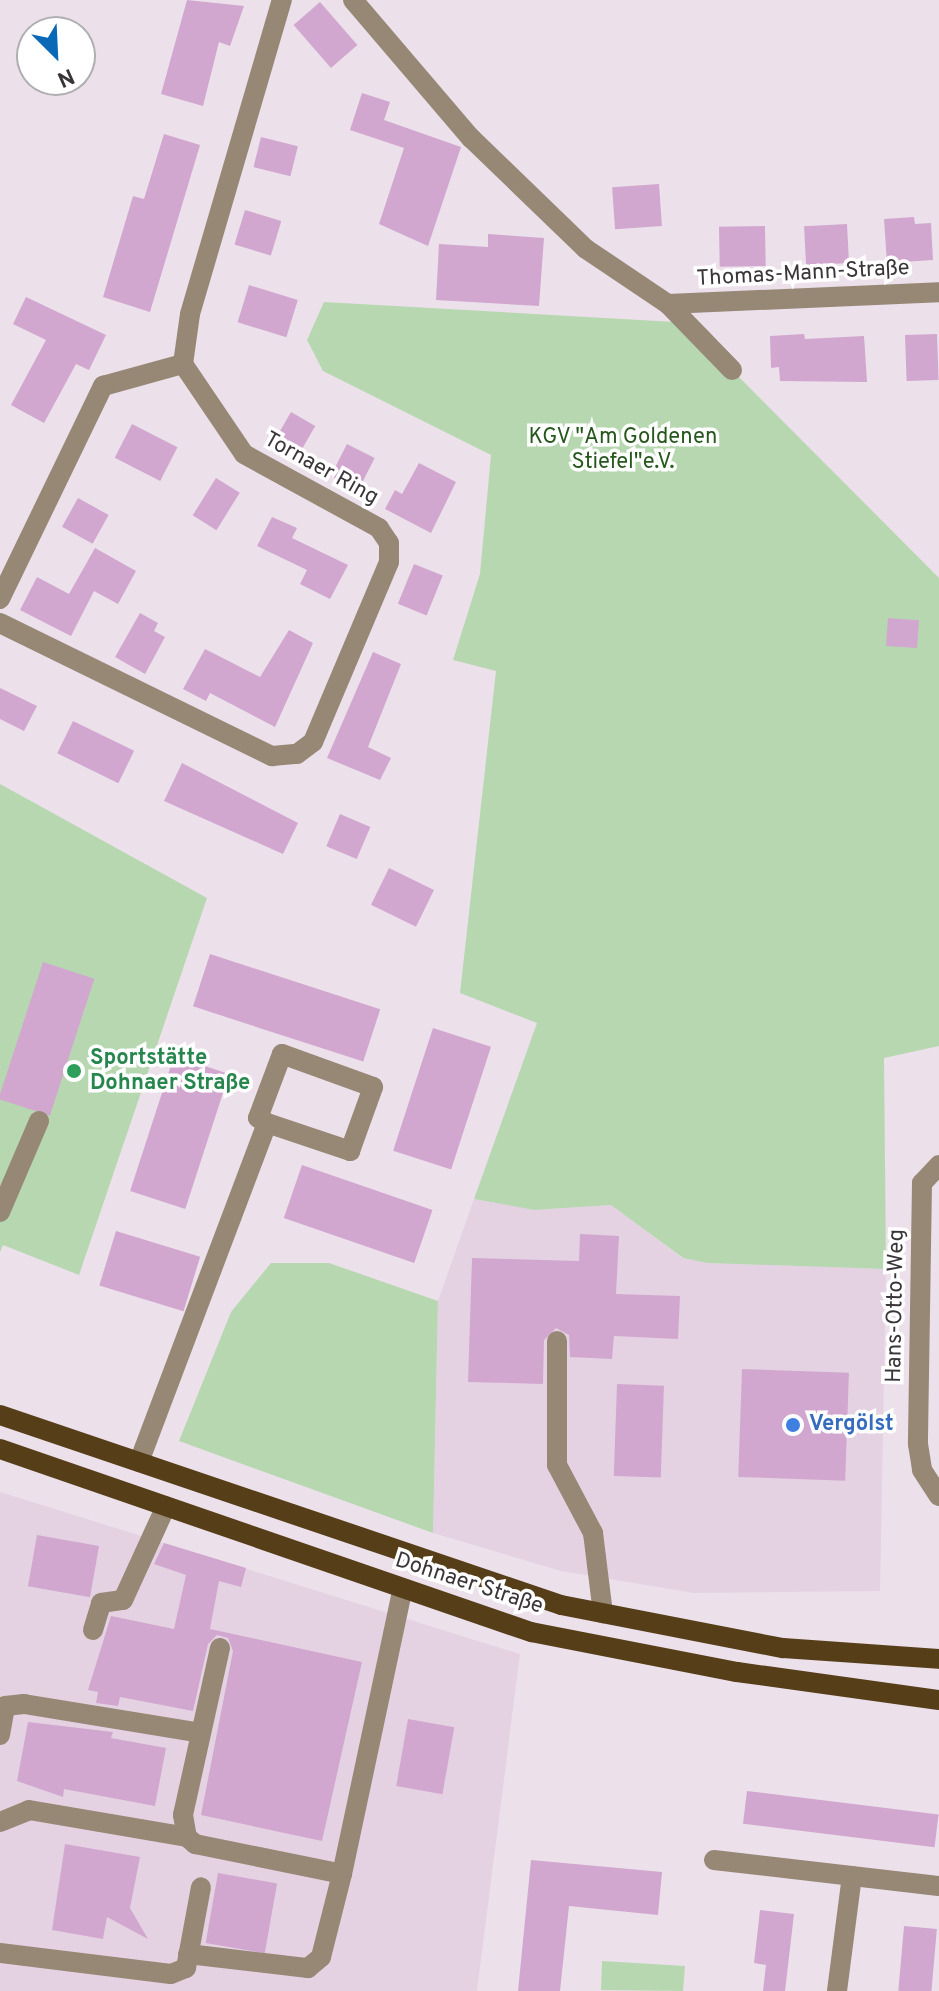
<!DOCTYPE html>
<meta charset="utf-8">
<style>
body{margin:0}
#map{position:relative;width:939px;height:1991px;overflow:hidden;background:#ece0eb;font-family:Overpass,sans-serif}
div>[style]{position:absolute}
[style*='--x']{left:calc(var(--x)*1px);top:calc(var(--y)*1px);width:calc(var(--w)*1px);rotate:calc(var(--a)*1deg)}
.built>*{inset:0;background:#e4d2e3}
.green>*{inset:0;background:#b7d7b1}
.building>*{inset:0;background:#d1a7cf;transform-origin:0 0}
.minor>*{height:20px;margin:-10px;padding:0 10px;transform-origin:10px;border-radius:10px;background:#968875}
.major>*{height:20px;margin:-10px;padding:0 10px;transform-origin:10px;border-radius:10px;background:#563e19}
.dots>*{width:22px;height:22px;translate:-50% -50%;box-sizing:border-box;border:4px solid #fff;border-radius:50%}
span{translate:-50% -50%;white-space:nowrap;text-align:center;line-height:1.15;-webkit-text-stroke:7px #fff;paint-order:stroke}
.street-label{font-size:22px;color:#393539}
.park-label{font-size:22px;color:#26571d}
.leisure-label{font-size:22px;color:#27864d;font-weight:700}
.left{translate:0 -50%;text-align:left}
.shop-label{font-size:22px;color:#366cbe;font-weight:700}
.north{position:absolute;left:16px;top:16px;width:80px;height:80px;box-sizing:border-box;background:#fff;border:2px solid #b0aeb0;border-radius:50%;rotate:156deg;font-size:22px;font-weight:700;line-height:32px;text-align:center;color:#393539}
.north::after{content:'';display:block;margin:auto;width:28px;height:36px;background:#0a69b6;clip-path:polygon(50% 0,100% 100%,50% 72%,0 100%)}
</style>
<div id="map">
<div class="built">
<i style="clip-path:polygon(474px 1199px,534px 1210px,611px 1205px,682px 1258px,707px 1263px,886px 1269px,880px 1591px,694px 1593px,561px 1571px,433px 1533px,438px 1301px)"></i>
<i style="clip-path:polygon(0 1492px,520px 1654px,477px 1991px,0 1991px)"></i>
</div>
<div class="green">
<i style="clip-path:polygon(324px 302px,675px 322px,732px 370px,939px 578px,939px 1046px,884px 1058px,886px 1269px,707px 1263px,683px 1258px,611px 1205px,534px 1210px,474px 1199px,537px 1023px,460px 993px,496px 671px,453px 660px,480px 574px,491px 455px,323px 371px,307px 340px)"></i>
<i style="clip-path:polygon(0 784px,207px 898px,79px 1275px,3px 1245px,0 1252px)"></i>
<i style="clip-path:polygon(271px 1263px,329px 1263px,438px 1301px,433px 1533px,179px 1441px,231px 1312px)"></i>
<i style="clip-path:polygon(602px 1961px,685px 1966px,683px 1991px,601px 1990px)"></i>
</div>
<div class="building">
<i style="clip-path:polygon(187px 0,244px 6px,230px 46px,219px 42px,203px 106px,161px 94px)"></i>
<i style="left:320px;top:2px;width:57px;height:35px;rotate:49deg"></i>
<i style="clip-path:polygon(362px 93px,390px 102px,384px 120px,461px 147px,428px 246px,379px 224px,404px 148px,350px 130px)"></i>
<i style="clip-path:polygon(164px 134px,200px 145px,150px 312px,103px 297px,133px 196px,144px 199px)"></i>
<i style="left:261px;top:137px;width:38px;height:31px;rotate:14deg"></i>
<i style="left:659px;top:184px;width:42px;height:47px;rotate:86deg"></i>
<i style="left:245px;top:210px;width:38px;height:36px;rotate:17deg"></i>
<i style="clip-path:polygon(914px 217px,915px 224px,931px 223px,933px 260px,887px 263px,884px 219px)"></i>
<i style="left:847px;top:224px;width:39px;height:43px;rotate:87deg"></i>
<i style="left:765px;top:226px;width:40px;height:46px;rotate:89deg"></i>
<i style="clip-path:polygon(488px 234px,544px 238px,539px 306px,436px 300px,439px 244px,488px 247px)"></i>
<i style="left:249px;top:285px;width:51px;height:39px;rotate:17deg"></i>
<i style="clip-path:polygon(26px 297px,106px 335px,89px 370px,76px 364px,44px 423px,11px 405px,46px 340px,13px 324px)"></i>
<i style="clip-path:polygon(804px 334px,805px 339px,864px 336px,867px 382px,780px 381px,779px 367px,771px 368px,770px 336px)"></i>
<i style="left:937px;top:334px;width:46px;height:32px;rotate:88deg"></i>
<i style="left:291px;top:412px;width:28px;height:34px;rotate:30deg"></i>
<i style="left:132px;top:424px;width:51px;height:38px;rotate:27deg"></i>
<i style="left:347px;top:444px;width:31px;height:36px;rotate:27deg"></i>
<i style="clip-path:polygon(419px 463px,456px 482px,431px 533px,385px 509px,395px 490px,402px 494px)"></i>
<i style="left:216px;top:478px;width:28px;height:44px;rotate:32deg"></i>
<i style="left:78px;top:498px;width:35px;height:33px;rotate:29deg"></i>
<i style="clip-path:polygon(272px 517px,297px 528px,292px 538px,348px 565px,330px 599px,300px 584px,307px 570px,257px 546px)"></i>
<i style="clip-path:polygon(95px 548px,136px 571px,118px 604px,94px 591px,71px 636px,20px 610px,37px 577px,69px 594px)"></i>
<i style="left:414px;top:564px;width:31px;height:43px;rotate:22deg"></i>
<i style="clip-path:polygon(140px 613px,158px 623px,154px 631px,165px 637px,145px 674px,115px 657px)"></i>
<i style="left:888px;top:618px;width:31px;height:28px;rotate:4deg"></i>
<i style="clip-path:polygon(289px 630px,313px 643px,275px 727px,210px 693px,206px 701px,183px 689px,205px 649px,260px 677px)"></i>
<i style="clip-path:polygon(373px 652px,401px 664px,368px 747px,391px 758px,380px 780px,327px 758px)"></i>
<i style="clip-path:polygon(0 688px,37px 706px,24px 731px,0 719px)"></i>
<i style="left:73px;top:721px;width:68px;height:36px;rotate:26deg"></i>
<i style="clip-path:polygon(182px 763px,298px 823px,283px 854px,164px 801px)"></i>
<i style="left:340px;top:814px;width:33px;height:35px;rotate:23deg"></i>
<i style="left:389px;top:868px;width:50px;height:41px;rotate:26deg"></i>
<i style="left:210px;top:954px;width:179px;height:55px;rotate:18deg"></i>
<i style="left:43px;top:962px;width:54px;height:144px;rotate:18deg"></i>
<i style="left:433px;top:1028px;width:61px;height:129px;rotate:18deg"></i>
<i style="left:174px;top:1056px;width:58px;height:142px;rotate:18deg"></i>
<i style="left:302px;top:1165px;width:138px;height:56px;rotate:19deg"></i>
<i style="left:116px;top:1231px;width:88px;height:57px;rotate:17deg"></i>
<i style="clip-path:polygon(580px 1234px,619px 1236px,616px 1294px,680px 1296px,678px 1339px,614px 1336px,612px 1359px,570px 1357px,569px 1335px,556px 1328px,544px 1340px,543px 1384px,468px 1382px,472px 1258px,579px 1261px)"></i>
<i style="left:742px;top:1369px;width:107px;height:108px;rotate:2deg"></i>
<i style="left:617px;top:1384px;width:47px;height:92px;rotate:2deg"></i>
<i style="left:37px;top:1535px;width:63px;height:52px;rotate:10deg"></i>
<i style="clip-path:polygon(164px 1543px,246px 1568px,241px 1587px,219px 1581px,210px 1629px,362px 1662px,322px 1841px,201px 1815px,233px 1651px,228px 1638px,217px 1635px,208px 1644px,193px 1711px,120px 1697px,118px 1706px,96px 1703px,98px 1692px,88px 1690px,111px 1616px,174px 1629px,186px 1575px,154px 1564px)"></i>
<i style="left:408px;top:1719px;width:47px;height:68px;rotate:10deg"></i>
<i style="clip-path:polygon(28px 1722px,113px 1732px,111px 1738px,166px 1748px,155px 1806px,64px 1789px,63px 1797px,17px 1781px)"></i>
<i style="left:747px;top:1791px;width:193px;height:33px;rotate:7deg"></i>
<i style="clip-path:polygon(65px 1844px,140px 1857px,130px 1908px,148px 1939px,107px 1917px,103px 1939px,52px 1930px)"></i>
<i style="clip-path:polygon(531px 1860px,662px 1872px,658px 1915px,569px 1906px,560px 1991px,518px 1991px)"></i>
<i style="left:218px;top:1873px;width:60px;height:71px;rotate:10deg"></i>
<i style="clip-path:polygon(760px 1910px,794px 1914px,785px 1991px,763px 1991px,766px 1965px,754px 1963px)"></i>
<i style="left:904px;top:1926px;width:33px;height:65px;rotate:5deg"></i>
</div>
<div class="minor">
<i style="--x:353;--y:0;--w:182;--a:49.5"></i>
<i style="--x:471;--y:138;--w:160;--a:44"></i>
<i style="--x:586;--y:249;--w:99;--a:33.9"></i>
<i style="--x:668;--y:304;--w:92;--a:45.9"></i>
<i style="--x:668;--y:304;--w:271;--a:-2.5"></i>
<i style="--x:0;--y:599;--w:237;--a:-64.2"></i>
<i style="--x:103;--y:386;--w:83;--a:-15.4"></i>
<i style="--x:0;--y:623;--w:303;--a:26.1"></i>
<i style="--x:272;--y:756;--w:25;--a:-5"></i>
<i style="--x:297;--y:754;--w:20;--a:-37"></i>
<i style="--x:313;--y:742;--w:195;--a:-67.1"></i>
<i style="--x:389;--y:562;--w:19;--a:-90"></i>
<i style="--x:389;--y:543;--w:18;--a:-124"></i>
<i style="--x:379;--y:528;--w:154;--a:-151.3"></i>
<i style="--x:244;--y:454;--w:109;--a:-124.1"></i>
<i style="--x:183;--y:364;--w:50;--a:-82"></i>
<i style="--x:190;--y:314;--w:327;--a:-73.7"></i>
<i style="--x:939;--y:1165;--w:25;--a:133"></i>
<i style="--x:922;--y:1183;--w:261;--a:90.9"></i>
<i style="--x:918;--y:1444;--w:26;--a:81"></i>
<i style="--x:922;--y:1470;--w:31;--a:57"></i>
<i style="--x:0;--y:1212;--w:99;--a:-66.8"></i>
<i style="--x:557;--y:1341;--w:124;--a:90"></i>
<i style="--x:557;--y:1465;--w:77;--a:62.1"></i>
<i style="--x:593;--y:1533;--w:81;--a:82.9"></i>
<i style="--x:139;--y:1462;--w:362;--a:-69.3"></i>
<i style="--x:267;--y:1123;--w:88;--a:18.6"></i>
<i style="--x:350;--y:1151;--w:68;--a:-70.2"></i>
<i style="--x:373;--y:1087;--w:97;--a:-160.1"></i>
<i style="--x:282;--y:1054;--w:68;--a:110.6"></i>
<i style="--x:258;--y:1118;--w:10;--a:29"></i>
<i style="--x:93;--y:1630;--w:28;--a:-73"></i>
<i style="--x:101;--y:1603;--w:22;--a:-8"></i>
<i style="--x:123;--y:1600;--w:103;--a:-65.4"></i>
<i style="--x:220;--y:1648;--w:171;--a:102.5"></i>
<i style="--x:183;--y:1815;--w:22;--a:80"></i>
<i style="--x:187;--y:1837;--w:11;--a:41"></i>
<i style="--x:195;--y:1844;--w:150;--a:11.5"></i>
<i style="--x:342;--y:1874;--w:292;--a:-78"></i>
<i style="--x:0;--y:1735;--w:29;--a:-80"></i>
<i style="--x:5;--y:1706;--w:19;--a:-6"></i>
<i style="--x:24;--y:1704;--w:179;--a:9.3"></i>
<i style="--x:0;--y:1822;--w:31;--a:-22"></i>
<i style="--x:29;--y:1810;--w:160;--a:9.7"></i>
<i style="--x:714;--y:1860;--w:226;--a:6.6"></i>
<i style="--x:0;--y:1953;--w:172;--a:7"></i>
<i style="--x:171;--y:1974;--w:16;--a:-22"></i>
<i style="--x:186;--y:1968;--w:82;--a:-79.5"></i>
<i style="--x:188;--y:1954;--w:121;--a:6.7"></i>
<i style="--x:308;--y:1968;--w:17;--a:-40"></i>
<i style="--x:321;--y:1957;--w:86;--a:-75.8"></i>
<i style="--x:837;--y:1991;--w:116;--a:-82.6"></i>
</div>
<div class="major">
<i style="--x:0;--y:1415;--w:592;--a:18.71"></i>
<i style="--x:561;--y:1605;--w:226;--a:11"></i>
<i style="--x:783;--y:1648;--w:156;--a:4"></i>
<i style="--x:0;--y:1449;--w:562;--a:19.02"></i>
<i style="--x:531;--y:1632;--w:210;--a:11"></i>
<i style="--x:737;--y:1672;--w:204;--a:7.9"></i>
</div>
<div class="dots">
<i style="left:74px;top:1071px;background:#2e9e5b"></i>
<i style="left:793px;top:1425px;background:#3f7fe0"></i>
</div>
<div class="street-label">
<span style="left:803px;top:274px;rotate:-3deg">Thomas-Mann-Straße</span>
<span style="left:321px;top:469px;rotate:29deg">Tornaer Ring</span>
<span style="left:896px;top:1306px;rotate:-89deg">Hans-Otto-Weg</span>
<span style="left:469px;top:1584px;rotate:18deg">Dohnaer Straße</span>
</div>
<div class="park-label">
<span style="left:623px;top:450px">KGV "Am Goldenen<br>Stiefel"e.V.</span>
</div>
<div class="leisure-label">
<span class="left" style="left:90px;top:1071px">Sportstätte<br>Dohnaer Straße</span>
</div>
<div class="shop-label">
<span class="left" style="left:809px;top:1425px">Vergölst</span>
</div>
<div class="north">N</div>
</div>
